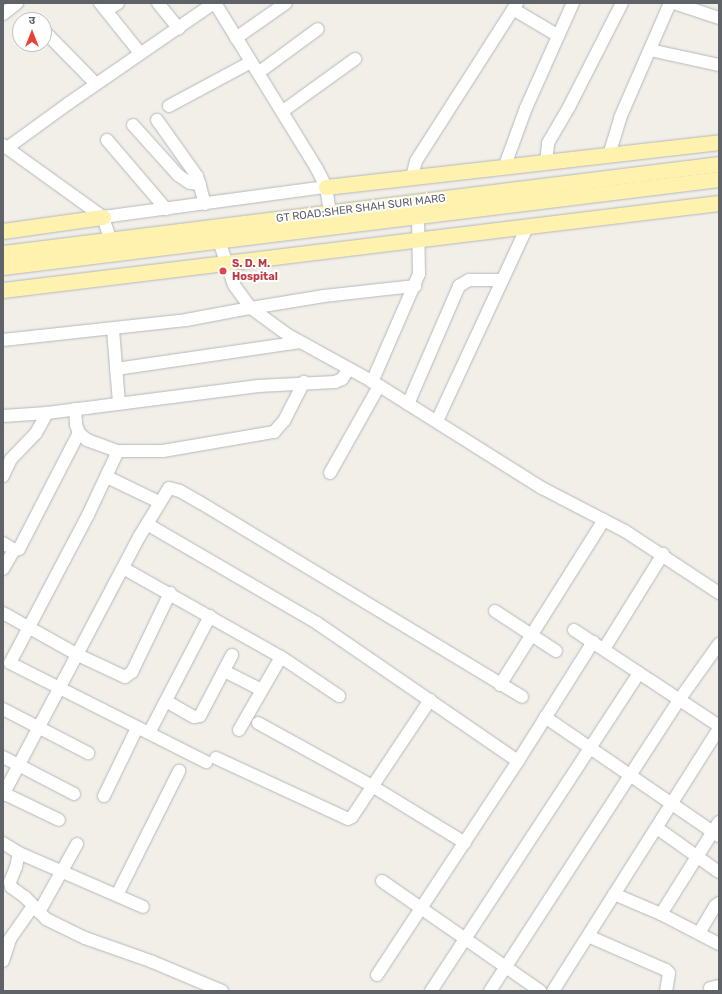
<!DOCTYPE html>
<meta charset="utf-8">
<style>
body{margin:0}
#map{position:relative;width:722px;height:994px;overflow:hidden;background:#f1efe8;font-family:Rubik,"Noto Sans Devanagari",sans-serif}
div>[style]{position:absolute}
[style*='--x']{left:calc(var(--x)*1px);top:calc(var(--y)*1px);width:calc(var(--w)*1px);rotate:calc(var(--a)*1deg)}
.roads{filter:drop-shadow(0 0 1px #b5b8bc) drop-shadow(0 0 1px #b5b8bc)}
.minor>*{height:12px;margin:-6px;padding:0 6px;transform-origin:6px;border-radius:6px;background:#fff}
.major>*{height:15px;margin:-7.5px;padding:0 7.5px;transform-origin:7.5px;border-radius:7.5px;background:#fff2af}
.dots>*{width:11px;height:11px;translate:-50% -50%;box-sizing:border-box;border:2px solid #fff;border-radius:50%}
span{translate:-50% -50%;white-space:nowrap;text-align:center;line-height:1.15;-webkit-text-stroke:4px #fff;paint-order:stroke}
.street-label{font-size:11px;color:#5f6368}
.health-label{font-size:11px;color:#be3a42;font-weight:700}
.left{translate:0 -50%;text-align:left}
.frame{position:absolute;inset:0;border:4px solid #5f6368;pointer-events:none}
.north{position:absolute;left:12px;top:12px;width:40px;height:40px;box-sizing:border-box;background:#fff;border:1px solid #bfc1c3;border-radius:50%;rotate:0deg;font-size:11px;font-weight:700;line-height:16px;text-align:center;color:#5f6368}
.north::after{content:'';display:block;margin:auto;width:14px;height:18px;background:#ea4335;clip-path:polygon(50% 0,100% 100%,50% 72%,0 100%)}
</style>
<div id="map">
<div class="roads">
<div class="minor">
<i style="--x:100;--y:3;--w:64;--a:51.3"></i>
<i style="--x:158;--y:3;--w:33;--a:51"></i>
<i style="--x:215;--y:3;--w:195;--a:58.4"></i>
<i style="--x:317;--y:169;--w:20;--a:63"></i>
<i style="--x:326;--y:187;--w:25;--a:81"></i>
<i style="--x:674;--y:3;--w:47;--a:18.4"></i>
<i style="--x:513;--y:9;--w:51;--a:30.6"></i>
<i style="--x:107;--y:10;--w:13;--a:-32"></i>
<i style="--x:3;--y:14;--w:18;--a:-38"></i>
<i style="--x:44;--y:31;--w:74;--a:45.5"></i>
<i style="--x:236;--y:38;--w:61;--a:-35"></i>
<i style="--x:650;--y:50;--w:71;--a:12.3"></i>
<i style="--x:258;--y:73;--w:74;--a:-36.3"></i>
<i style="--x:169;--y:106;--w:93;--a:-28.2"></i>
<i style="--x:283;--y:111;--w:89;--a:-35.8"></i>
<i style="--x:157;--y:120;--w:69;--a:54.5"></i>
<i style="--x:197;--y:176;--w:29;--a:74"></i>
<i style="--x:133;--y:125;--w:67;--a:48"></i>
<i style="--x:178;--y:175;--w:14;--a:34"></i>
<i style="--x:190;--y:183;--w:10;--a:6"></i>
<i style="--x:107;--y:140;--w:91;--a:49.5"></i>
<i style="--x:3;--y:145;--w:123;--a:35.8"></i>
<i style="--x:103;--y:217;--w:32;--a:72"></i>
<i style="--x:7;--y:148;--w:77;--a:-36"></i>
<i style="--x:69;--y:103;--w:176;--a:-34.6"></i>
<i style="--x:609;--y:155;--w:39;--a:-73"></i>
<i style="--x:620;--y:118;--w:125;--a:-66.5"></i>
<i style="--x:546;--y:163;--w:20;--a:-84"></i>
<i style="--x:548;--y:143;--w:42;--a:-59.7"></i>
<i style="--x:569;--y:107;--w:117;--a:-63"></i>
<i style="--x:504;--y:168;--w:64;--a:-69.9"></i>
<i style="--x:526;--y:108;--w:115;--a:-65.9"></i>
<i style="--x:412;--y:177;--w:16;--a:-76"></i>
<i style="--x:416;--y:161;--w:188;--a:-57.4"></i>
<i style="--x:103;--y:217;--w:225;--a:-7.7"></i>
<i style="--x:219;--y:241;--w:46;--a:71.2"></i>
<i style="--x:234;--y:285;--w:29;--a:54"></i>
<i style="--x:251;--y:308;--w:74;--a:-9.3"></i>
<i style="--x:324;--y:296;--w:92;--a:-6.3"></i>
<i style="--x:113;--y:330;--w:73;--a:85.3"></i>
<i style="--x:3;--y:340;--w:184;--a:-6.2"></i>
<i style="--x:186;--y:320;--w:66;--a:-10.5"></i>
<i style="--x:251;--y:308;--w:46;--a:36.1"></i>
<i style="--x:288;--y:335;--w:99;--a:28.9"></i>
<i style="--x:375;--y:383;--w:197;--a:32.2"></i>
<i style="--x:542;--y:488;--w:93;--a:27.4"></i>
<i style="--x:625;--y:531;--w:113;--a:33.4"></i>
<i style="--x:116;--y:369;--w:186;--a:-8.3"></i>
<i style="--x:372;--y:382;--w:118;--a:-66.5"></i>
<i style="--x:419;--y:274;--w:58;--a:-91"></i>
<i style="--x:408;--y:404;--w:129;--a:-66.6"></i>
<i style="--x:459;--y:286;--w:12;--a:-31"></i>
<i style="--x:469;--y:280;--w:33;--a:0"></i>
<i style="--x:75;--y:409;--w:16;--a:86"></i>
<i style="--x:76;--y:425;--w:9;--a:69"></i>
<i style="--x:79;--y:433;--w:11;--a:41"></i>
<i style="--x:87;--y:440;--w:33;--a:20"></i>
<i style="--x:118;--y:451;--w:45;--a:0"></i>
<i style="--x:163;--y:451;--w:113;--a:-9.7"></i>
<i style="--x:274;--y:432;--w:15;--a:-48"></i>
<i style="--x:284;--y:421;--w:44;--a:-62.9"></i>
<i style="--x:3;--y:416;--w:44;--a:-3.9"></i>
<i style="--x:47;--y:413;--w:213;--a:-7.3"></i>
<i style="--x:258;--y:386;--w:77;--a:-3"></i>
<i style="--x:335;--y:382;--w:8;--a:-23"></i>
<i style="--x:342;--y:379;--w:12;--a:-55"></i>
<i style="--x:437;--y:421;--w:214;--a:-65.1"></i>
<i style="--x:118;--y:451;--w:71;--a:115.1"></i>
<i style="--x:88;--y:515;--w:167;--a:117.8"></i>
<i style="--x:10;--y:663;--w:220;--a:26.8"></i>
<i style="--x:330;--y:473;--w:100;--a:-60.6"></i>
<i style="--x:3;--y:476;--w:19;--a:-65"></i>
<i style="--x:11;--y:459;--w:36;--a:-46"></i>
<i style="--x:36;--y:433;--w:23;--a:-61"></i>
<i style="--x:107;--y:477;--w:58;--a:25.7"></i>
<i style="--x:147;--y:524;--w:197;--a:30.2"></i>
<i style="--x:317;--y:623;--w:244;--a:34.5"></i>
<i style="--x:3;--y:543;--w:13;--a:32"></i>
<i style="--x:14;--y:550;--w:5;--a:-11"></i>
<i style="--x:19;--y:549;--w:131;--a:-62.7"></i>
<i style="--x:123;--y:568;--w:181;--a:29.4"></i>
<i style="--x:281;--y:657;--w:70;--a:33.9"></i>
<i style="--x:3;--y:569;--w:22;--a:-60"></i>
<i style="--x:495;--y:611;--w:73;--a:33.3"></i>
<i style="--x:3;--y:613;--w:86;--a:29.2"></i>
<i style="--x:78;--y:655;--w:52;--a:25.1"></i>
<i style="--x:125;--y:677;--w:9;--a:-36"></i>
<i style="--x:132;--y:672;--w:88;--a:-64.3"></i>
<i style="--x:574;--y:630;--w:174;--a:33.5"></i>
<i style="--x:604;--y:649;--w:112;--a:-58.2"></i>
<i style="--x:224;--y:671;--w:42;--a:26.6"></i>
<i style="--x:500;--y:685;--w:195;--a:-57.8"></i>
<i style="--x:166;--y:701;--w:32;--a:30"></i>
<i style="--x:194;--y:717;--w:6;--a:-9"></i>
<i style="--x:200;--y:716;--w:69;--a:-62.3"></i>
<i style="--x:3;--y:709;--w:96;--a:27.4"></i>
<i style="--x:545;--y:717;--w:211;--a:34.4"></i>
<i style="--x:258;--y:723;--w:130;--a:28.9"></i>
<i style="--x:372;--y:786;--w:109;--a:31.5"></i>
<i style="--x:239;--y:730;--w:84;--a:-60.1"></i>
<i style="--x:149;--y:733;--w:132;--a:-62.5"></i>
<i style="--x:3;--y:757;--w:80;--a:27.5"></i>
<i style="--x:216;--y:758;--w:145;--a:24.8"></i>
<i style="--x:348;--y:819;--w:4;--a:-27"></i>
<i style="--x:352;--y:817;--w:141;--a:-56.3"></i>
<i style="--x:3;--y:793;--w:62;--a:25.7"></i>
<i style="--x:3;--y:795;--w:292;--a:-62.2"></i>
<i style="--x:139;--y:537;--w:57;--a:-58.5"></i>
<i style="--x:169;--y:488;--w:11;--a:15"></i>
<i style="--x:180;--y:491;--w:24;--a:30"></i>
<i style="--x:201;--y:503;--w:375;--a:31.1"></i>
<i style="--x:104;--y:796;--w:76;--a:-64.1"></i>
<i style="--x:657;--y:828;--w:76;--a:35.4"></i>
<i style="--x:3;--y:843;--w:19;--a:32"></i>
<i style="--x:19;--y:853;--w:14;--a:102"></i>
<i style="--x:16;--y:867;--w:16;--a:112"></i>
<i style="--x:10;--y:882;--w:5;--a:79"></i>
<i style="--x:11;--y:887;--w:17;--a:36"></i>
<i style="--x:25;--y:897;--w:30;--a:46"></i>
<i style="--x:46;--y:919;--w:43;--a:26"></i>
<i style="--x:85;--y:938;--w:72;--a:19.4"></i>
<i style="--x:153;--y:962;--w:75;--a:22.8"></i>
<i style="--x:19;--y:853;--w:135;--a:23.5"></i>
<i style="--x:382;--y:881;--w:193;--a:34.8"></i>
<i style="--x:614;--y:894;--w:51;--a:23.1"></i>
<i style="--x:661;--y:914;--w:65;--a:27.3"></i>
<i style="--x:117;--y:895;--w:139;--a:-63.4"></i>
<i style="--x:39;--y:912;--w:78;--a:-60.8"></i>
<i style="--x:661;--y:914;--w:109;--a:-57.8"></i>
<i style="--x:699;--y:933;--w:31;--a:-59"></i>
<i style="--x:715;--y:906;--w:5;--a:-37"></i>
<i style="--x:588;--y:936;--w:85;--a:23.6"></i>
<i style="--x:666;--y:970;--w:4;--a:45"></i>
<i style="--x:669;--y:973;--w:18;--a:99"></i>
<i style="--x:3;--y:961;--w:23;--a:-72"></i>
<i style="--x:10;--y:939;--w:40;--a:-55.1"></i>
<i style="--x:377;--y:975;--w:256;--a:-56.6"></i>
<i style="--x:518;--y:761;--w:141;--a:-57.8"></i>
<i style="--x:710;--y:988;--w:9;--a:-13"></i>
<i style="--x:431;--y:991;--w:380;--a:-56.8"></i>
<i style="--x:490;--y:991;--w:347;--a:-57"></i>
<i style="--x:679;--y:700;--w:69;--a:-54.5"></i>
<i style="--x:553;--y:991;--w:311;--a:-57.7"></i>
</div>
<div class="major">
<i style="--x:326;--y:187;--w:396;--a:-6.5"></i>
<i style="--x:3;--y:231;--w:101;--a:-8"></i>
<i style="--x:3;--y:253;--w:722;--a:-7.09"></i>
<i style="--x:3;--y:267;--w:721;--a:-7.01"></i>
<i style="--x:3;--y:290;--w:721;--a:-6.93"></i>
</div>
</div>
<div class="dots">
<i style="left:223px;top:271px;background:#e0444e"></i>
</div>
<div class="street-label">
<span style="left:361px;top:209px;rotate:-7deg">GT ROAD;SHER SHAH SURI MARG</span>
</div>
<div class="health-label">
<span class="left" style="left:232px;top:271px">S. D. M.<br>Hospital</span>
</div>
<div class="frame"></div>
<div class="north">उ</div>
</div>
